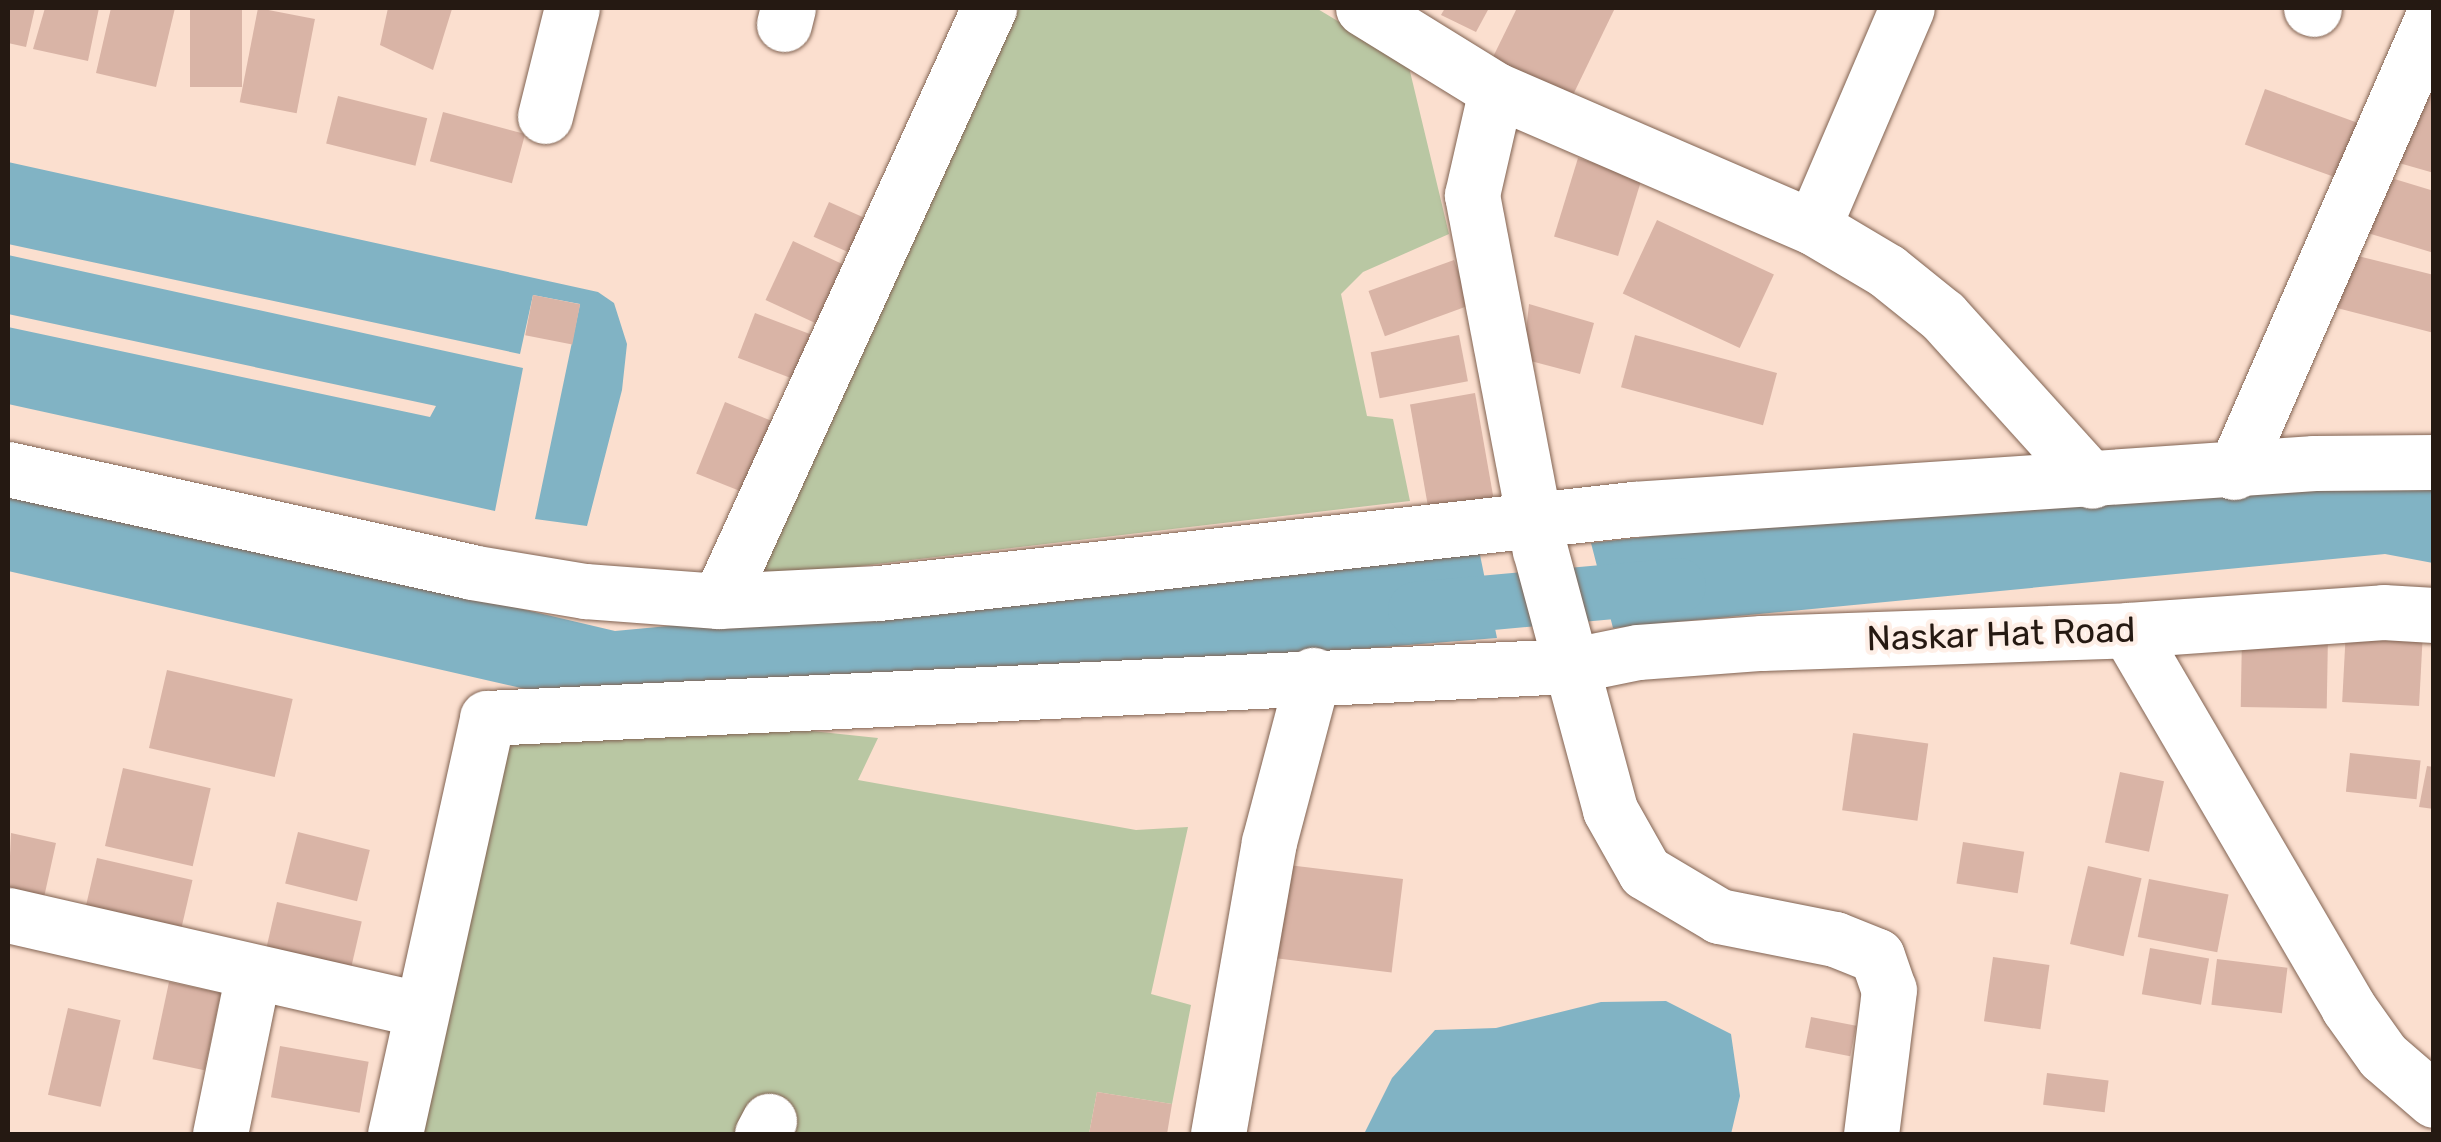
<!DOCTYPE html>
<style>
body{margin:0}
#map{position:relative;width:2441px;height:1142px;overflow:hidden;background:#fbdfcf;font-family:Rubik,sans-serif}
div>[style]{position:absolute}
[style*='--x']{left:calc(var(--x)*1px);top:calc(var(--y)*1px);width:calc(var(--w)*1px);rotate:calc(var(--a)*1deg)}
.green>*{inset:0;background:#b9c7a3}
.water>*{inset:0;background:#81b3c4}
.canal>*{height:55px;margin:-27.5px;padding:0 27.5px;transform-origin:27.5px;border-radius:27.5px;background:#81b3c4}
.building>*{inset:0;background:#d9b4a6;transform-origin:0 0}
.roads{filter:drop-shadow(0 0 2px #816352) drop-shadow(0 0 2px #816352)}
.minor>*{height:55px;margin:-27.5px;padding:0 27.5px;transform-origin:27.5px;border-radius:27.5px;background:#fff}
span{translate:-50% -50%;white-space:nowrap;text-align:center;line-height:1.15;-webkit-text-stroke:9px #feefe7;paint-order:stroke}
.street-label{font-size:35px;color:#251912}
.frame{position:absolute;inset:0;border:10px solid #251912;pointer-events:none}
</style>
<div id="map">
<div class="green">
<i style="clip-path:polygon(1017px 8px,1316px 8px,1408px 63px,1449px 234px,1363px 272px,1341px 294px,1367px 416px,1393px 419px,1410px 501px,759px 578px)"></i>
<i style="clip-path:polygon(515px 700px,878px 738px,858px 780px,1136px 830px,1188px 827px,1151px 994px,1191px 1005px,1172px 1104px,1097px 1092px,1089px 1134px,423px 1134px)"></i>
</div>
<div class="water">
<i style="clip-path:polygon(8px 162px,598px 292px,614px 303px,627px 344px,622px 390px,587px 526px,535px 519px,580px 304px,533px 295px,520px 354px,8px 244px)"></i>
<i style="clip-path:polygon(8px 255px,523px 368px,495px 511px,8px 404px,8px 327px,430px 417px,436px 406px,8px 314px)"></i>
<i style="clip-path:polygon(2333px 459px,2433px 471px,2433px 563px,2385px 554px,1613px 628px,1591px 543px)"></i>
<i style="clip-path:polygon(8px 488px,615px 631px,1479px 550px,1497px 638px,719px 700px,565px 698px,8px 571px)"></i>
<i style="clip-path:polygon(1666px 1001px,1731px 1034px,1740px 1096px,1731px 1134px,1364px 1134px,1392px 1078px,1435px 1030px,1496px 1028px,1601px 1002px)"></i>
</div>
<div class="canal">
<i style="--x:1415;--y:609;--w:264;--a:-5.2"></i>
</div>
<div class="building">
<i style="clip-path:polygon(8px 8px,35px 8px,26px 47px,8px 43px)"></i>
<i style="clip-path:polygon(45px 8px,99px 8px,88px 61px,33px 49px)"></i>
<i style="clip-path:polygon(111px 8px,175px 8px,156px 87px,96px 73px)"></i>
<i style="left:190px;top:8px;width:52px;height:79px"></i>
<i style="left:258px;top:8px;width:58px;height:96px;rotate:11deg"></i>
<i style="clip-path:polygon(388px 8px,452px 9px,433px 70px,380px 45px)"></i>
<i style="clip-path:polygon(1445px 8px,1489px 8px,1476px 32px,1441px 15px)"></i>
<i style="clip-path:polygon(1517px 8px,1615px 8px,1572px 97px,1492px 59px)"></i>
<i style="clip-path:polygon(2421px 83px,2434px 87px,2434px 173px,2399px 163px)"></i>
<i style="left:2265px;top:89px;width:102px;height:59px;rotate:20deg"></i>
<i style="left:338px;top:96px;width:92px;height:49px;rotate:14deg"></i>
<i style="left:443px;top:112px;width:85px;height:51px;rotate:15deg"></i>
<i style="left:1578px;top:158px;width:67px;height:82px;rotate:17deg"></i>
<i style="clip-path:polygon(2378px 174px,2434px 191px,2434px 253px,2361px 231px)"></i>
<i style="left:829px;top:202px;width:49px;height:38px;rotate:24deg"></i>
<i style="left:1657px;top:220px;width:129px;height:81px;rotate:25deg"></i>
<i style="left:793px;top:241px;width:72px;height:65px;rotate:25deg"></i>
<i style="clip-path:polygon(2350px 254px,2434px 275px,2434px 333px,2337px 308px)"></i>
<i style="left:1454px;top:260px;width:48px;height:91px;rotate:70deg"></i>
<i style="left:533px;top:295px;width:48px;height:41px;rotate:11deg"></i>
<i style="clip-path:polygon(1529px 304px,1594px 323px,1580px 374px,1523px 359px)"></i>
<i style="left:755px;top:313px;width:72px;height:48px;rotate:21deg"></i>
<i style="left:1459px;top:335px;width:47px;height:90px;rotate:79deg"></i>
<i style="left:1635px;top:335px;width:147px;height:54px;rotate:15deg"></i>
<i style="left:1475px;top:393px;width:117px;height:66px;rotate:80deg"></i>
<i style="left:725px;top:402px;width:54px;height:77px;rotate:22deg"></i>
<i style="left:2346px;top:629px;width:77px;height:73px;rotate:3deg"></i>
<i style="left:2242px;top:634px;width:86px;height:73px;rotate:1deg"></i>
<i style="left:167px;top:670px;width:129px;height:80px;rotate:13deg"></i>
<i style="left:1853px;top:733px;width:76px;height:78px;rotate:8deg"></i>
<i style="left:2350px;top:753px;width:71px;height:39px;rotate:6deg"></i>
<i style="clip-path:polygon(2427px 766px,2434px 767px,2434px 809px,2419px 807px)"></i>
<i style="left:123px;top:768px;width:90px;height:80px;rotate:13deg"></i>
<i style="left:2120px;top:772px;width:45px;height:72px;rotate:12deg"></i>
<i style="left:298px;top:832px;width:74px;height:53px;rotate:14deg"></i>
<i style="clip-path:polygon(11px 833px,56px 843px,41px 911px,8px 904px)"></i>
<i style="left:1963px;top:842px;width:62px;height:42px;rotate:9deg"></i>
<i style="left:97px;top:858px;width:98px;height:71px;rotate:13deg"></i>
<i style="left:1272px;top:863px;width:132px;height:94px;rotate:7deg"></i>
<i style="left:2088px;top:866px;width:55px;height:80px;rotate:13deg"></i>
<i style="left:2149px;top:879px;width:81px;height:59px;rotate:11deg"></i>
<i style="left:277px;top:902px;width:87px;height:53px;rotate:13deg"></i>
<i style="left:2150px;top:948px;width:60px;height:47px;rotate:10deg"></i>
<i style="left:1993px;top:957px;width:57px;height:65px;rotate:8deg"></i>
<i style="left:2217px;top:959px;width:71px;height:46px;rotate:7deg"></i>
<i style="left:169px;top:982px;width:53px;height:79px;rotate:12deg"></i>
<i style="left:68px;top:1008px;width:54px;height:89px;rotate:13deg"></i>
<i style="left:1811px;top:1017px;width:46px;height:31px;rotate:11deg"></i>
<i style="left:280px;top:1046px;width:90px;height:52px;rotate:10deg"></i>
<i style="left:2047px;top:1073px;width:62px;height:32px;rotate:7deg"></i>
<i style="clip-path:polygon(1097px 1092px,1172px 1104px,1167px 1134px,1089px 1134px)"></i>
</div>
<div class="roads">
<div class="minor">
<i style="--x:1363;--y:8;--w:156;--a:31.7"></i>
<i style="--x:1496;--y:90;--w:108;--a:102.9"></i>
<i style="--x:1472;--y:195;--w:361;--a:79.2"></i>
<i style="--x:1540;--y:550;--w:269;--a:74.9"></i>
<i style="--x:1610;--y:810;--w:71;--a:60.6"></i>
<i style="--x:1645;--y:872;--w:86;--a:30.7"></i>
<i style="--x:1719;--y:916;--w:118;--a:11.2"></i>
<i style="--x:1835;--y:939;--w:45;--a:22"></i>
<i style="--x:1877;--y:956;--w:36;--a:71"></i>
<i style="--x:1889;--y:990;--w:145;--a:97.1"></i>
<i style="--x:2311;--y:8;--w:3;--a:18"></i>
<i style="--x:784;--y:24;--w:16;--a:-76"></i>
<i style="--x:1496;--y:90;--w:345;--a:23.4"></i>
<i style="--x:1813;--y:227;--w:86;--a:30.7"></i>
<i style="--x:1887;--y:271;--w:72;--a:38.8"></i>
<i style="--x:1943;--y:316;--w:222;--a:47.9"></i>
<i style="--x:545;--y:116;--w:111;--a:-76"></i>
<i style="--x:1813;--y:227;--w:238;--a:-66.8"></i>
<i style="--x:8;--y:469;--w:474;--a:12.5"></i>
<i style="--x:471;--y:572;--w:116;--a:9.5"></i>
<i style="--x:585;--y:591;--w:134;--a:4.3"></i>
<i style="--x:719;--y:601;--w:160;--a:-2.9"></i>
<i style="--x:879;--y:593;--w:759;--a:-6.36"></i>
<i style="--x:1633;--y:509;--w:683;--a:-3.86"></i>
<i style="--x:2314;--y:463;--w:120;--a:-0.5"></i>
<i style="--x:2234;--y:472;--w:500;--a:-66.4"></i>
<i style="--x:719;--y:601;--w:652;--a:-65.52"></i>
<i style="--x:2128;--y:630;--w:436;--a:59.7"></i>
<i style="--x:2348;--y:1007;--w:60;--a:54.5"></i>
<i style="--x:2383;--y:1056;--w:67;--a:40.8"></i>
<i style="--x:8;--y:915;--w:423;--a:12.9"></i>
<i style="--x:220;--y:1134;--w:164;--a:-78.4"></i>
<i style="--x:395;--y:1134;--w:426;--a:-77.5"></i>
<i style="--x:487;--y:718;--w:1083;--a:-2.75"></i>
<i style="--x:1569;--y:666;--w:70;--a:-11.5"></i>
<i style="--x:1638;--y:652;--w:124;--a:-4.2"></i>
<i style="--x:1762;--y:643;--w:366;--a:-2"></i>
<i style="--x:2128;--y:630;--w:256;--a:-4"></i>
<i style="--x:2383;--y:612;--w:51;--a:3.4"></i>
<i style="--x:762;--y:1134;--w:15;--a:-62"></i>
<i style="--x:1218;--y:1134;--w:296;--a:-80.1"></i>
<i style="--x:1269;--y:842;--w:173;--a:-75.2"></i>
</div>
</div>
<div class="street-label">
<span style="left:2001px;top:634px;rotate:-2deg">Naskar Hat Road</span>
</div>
<div class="frame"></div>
</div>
